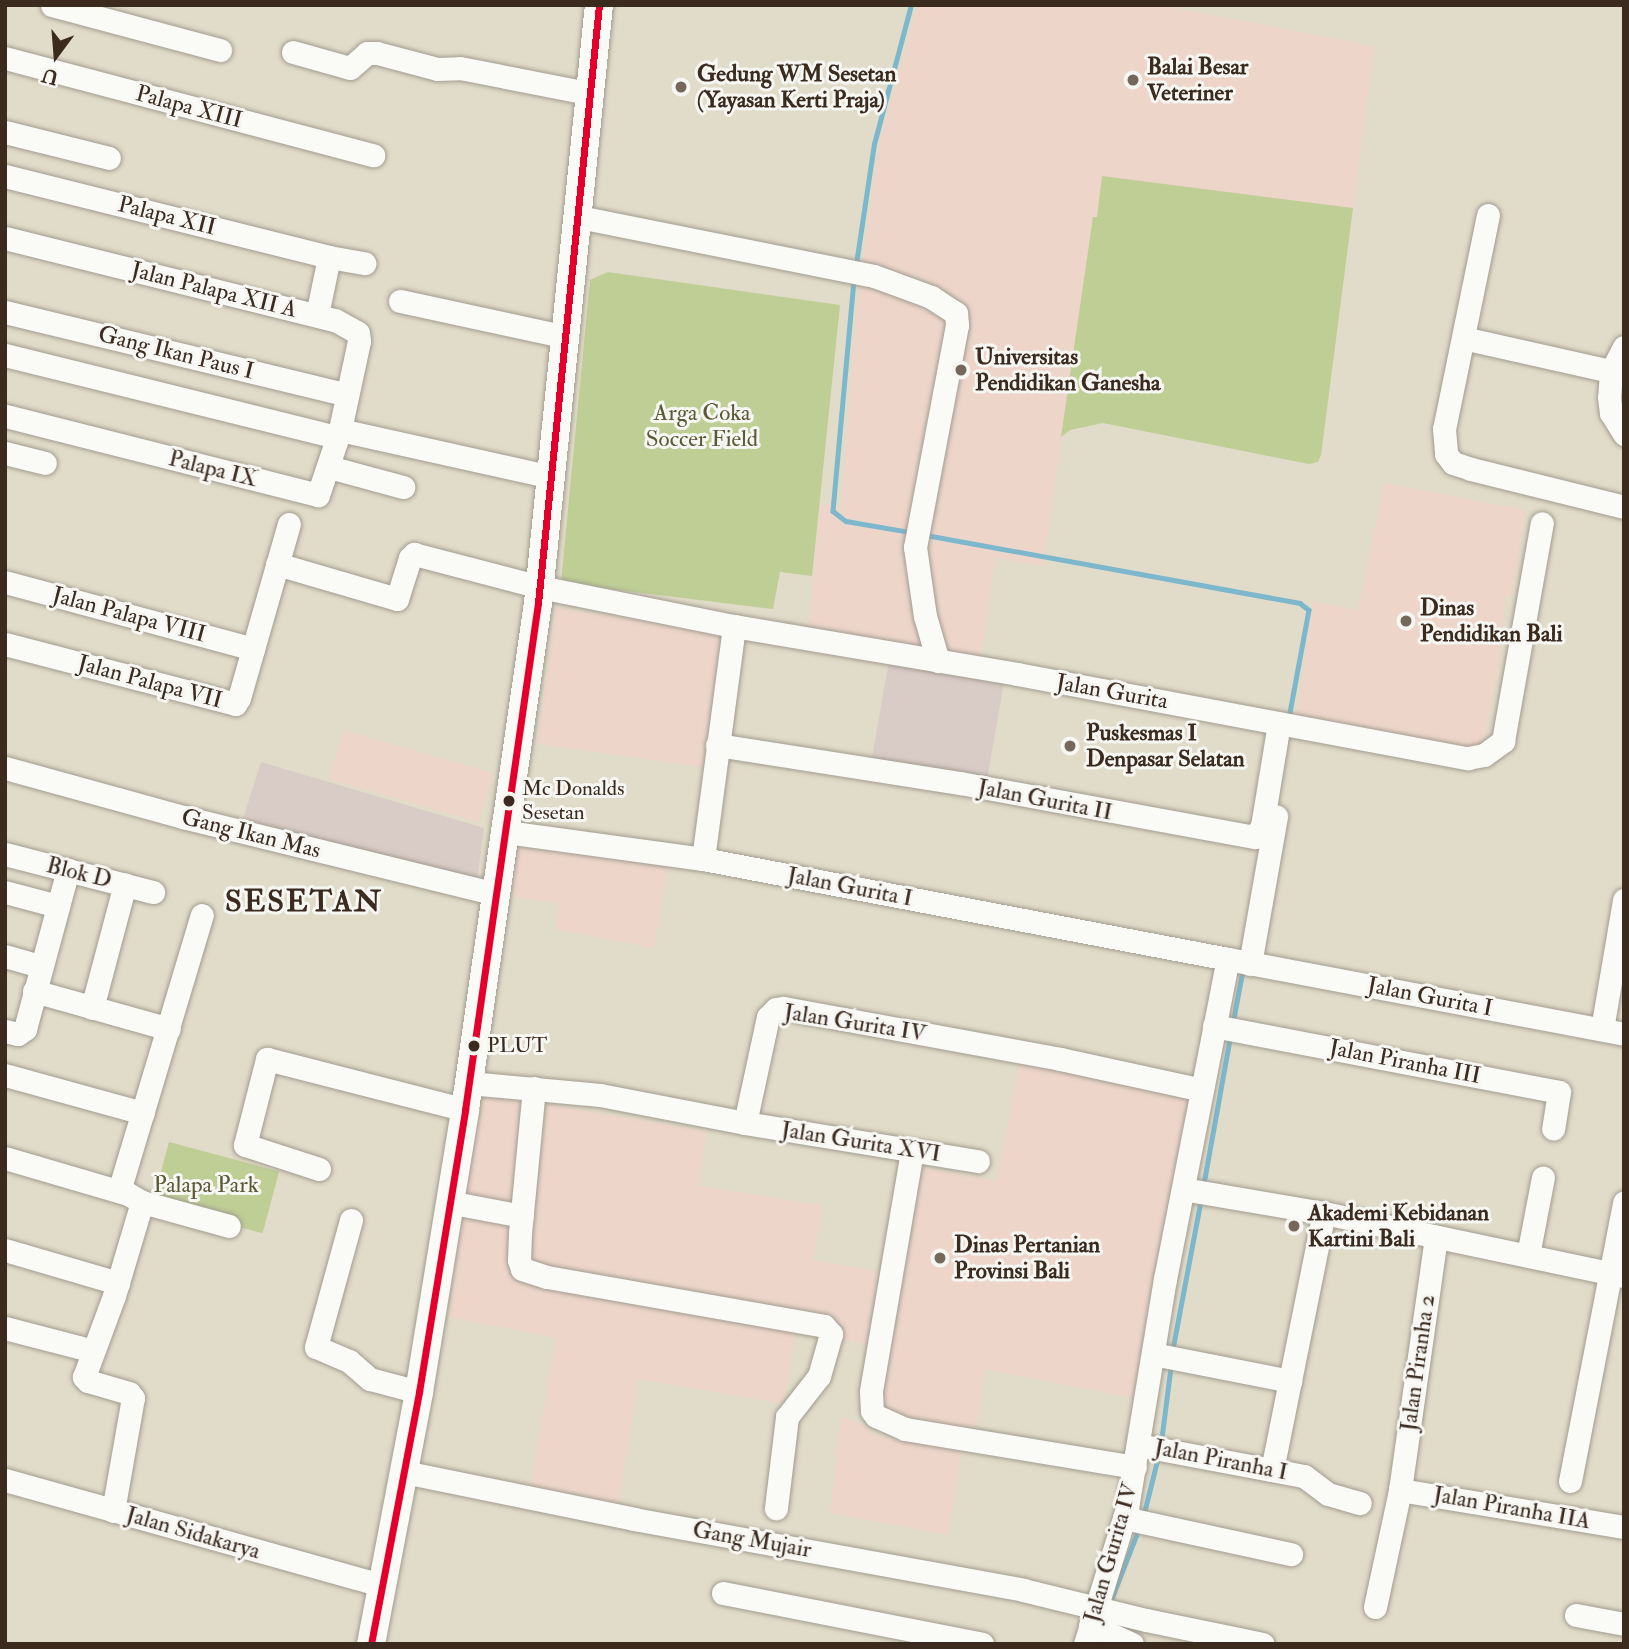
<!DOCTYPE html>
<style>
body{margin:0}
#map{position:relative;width:1629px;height:1649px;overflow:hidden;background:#e1dbc9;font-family:"IM FELL Double Pica",serif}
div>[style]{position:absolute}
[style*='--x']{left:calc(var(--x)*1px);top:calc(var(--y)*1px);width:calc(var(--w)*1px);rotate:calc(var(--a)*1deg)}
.built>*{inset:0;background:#edd5ca;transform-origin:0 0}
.industrial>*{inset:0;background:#d9cbc5;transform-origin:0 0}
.green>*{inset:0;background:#bfce95;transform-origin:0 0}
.stream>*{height:4.5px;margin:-2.25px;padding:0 2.25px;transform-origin:2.25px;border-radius:2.25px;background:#7cb7cc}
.roads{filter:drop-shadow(0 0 2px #a29c90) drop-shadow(0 0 2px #a29c90)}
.minor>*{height:23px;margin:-11.5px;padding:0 11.5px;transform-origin:11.5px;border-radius:11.5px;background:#fafaf7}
.major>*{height:28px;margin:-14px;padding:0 14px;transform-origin:14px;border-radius:14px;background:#fafaf7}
.bus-1>*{height:7px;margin:-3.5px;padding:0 3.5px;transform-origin:3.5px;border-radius:3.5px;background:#e4002b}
.dots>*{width:19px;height:19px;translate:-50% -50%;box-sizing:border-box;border:4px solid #f6f6f2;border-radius:50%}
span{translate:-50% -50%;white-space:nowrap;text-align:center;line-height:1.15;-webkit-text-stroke:6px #f6f6f2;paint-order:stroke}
.bus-label{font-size:21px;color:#3b2a1e}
.left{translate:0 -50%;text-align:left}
.poi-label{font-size:23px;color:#3b2a1e;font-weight:700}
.street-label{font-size:23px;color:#3b2a1e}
.park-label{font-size:23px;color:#5a5835}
.district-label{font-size:30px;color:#3b2a1e;font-weight:700;letter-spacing:2px}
.frame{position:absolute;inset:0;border:7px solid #3b2a1e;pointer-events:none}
.north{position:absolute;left:21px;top:21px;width:70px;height:70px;-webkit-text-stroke:5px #f6f6f2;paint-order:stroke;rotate:196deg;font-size:19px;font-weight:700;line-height:28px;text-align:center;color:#3b2a1e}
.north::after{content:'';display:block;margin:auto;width:24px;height:32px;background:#3b2a1e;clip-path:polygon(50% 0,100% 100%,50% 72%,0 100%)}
</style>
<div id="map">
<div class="built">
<i style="clip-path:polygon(917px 5px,1160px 5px,1374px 46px,1353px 208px,1102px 177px,1097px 218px,1093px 217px,1088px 250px,1043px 566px,995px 558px,981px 657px,809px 627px,820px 504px,841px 506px,857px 302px,880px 141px)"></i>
<i style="clip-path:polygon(1384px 483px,1526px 510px,1511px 596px,1506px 596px,1497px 675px,1482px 748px,1463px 752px,1296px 721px,1313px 601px,1358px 610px)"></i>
<i style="left:556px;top:608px;width:173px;height:137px;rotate:8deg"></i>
<i style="left:343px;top:730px;width:156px;height:51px;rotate:16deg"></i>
<i style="clip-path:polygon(522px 843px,668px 863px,654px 948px,555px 929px,559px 904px,505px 895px,516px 845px)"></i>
<i style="clip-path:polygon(1020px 1062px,1193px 1096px,1138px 1399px,985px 1369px,975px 1431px,907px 1421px,891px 1414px,883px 1404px,881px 1388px,918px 1167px,997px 1181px)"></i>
<i style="clip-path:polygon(491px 1095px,707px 1131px,698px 1186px,822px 1205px,813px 1260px,878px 1271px,867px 1344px,795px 1332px,784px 1404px,638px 1379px,617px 1512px,529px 1496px,556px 1338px,449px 1317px,476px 1099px)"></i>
<i style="clip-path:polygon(841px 1417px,858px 1422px,875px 1435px,961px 1450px,948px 1535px,830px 1513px)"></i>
</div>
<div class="industrial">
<i style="left:889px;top:661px;width:117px;height:108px;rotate:10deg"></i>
<i style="clip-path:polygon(261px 762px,484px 828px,476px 887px,241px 825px)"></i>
</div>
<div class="green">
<i style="clip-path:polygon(1102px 176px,1353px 208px,1321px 455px,1318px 462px,1309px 464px,1103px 423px,1070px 430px,1061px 437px,1093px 217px,1097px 217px)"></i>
<i style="clip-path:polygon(608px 272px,840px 305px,812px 576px,780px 572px,773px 609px,561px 583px,590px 280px)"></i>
<i style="left:169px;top:1142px;width:114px;height:64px;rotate:15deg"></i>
</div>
<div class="stream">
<i style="--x:856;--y:264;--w:121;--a:-81.5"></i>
<i style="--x:874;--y:144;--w:144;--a:-75.1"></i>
<i style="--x:854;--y:280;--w:232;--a:95.2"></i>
<i style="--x:833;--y:511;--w:16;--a:38"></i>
<i style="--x:846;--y:521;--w:65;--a:9.8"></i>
<i style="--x:926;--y:535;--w:380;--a:10.3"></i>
<i style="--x:1300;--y:603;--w:11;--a:38"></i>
<i style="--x:1309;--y:610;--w:110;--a:100.5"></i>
<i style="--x:1233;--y:1021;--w:54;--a:-79.3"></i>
<i style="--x:1203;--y:1187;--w:152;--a:-79.8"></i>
<i style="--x:1172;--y:1352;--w:156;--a:-79.3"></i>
<i style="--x:1161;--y:1442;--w:79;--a:-82.7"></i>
<i style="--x:1143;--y:1517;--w:62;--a:-76"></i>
<i style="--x:1109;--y:1605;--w:83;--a:-68.7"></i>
<i style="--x:1098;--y:1644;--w:1;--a:-45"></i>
</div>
<div class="roads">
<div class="minor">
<i style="--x:52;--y:5;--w:174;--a:15"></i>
<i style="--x:293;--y:52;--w:59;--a:15.7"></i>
<i style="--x:350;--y:68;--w:23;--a:-41"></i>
<i style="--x:367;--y:53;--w:10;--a:0"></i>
<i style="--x:377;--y:53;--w:62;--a:14.9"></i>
<i style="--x:437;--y:69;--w:23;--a:-2"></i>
<i style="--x:460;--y:68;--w:130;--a:11.1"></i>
<i style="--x:5;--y:58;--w:381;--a:14.8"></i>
<i style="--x:5;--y:132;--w:107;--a:14"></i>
<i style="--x:5;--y:176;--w:334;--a:14"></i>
<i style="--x:329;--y:257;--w:36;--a:10"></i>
<i style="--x:1488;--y:215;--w:218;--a:101.6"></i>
<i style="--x:1444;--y:429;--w:25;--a:85"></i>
<i style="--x:1446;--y:454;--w:11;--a:52"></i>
<i style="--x:1453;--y:463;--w:19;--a:18"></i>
<i style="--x:1471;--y:469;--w:158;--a:13.9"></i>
<i style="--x:579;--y:217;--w:301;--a:11.3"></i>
<i style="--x:874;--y:276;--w:61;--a:20.2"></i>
<i style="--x:931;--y:297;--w:30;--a:33"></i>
<i style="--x:956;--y:313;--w:12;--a:85"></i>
<i style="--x:957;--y:325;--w:226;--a:100.7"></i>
<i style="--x:915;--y:547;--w:70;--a:81.8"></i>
<i style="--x:925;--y:616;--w:47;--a:73.9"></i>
<i style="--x:5;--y:238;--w:340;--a:14"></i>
<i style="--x:335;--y:320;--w:26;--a:29"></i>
<i style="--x:358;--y:333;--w:8;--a:83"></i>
<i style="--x:359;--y:341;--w:91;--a:102.1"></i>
<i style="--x:340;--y:430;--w:69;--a:108.7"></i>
<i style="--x:318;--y:495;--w:323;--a:-165.8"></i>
<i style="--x:400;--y:301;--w:171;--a:12.2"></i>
<i style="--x:5;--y:312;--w:352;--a:13.6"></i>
<i style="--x:317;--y:315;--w:59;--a:-78.3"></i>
<i style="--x:1463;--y:338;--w:152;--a:12.6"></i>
<i style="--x:1624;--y:347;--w:27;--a:118"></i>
<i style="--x:1611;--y:371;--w:26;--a:94"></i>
<i style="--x:1609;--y:397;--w:16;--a:83"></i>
<i style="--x:1611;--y:413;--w:25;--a:58"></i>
<i style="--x:5;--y:355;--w:342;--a:13.9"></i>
<i style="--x:340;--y:430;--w:217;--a:12.5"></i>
<i style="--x:5;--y:453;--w:41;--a:14"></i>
<i style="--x:329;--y:467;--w:77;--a:15.1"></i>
<i style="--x:277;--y:564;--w:125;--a:16.3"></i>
<i style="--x:397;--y:599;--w:43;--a:-72.4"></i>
<i style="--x:410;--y:558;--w:6;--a:-45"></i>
<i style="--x:414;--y:554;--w:130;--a:14.7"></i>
<i style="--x:540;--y:587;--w:198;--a:11.4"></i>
<i style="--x:734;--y:626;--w:287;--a:9.6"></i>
<i style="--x:1017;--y:674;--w:459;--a:10.6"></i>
<i style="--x:1468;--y:758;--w:16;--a:-11"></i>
<i style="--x:1484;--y:755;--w:24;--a:-36"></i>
<i style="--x:1503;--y:741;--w:221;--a:-79.9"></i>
<i style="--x:5;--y:582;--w:257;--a:15.1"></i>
<i style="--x:5;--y:644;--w:238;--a:14.6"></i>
<i style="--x:235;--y:704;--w:7;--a:-56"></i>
<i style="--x:239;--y:698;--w:181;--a:-74"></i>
<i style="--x:717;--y:745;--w:246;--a:8.9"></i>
<i style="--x:960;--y:783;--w:300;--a:10.4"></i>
<i style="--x:1255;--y:837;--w:13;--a:-58"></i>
<i style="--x:1262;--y:826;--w:104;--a:-80.6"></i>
<i style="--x:5;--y:768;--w:185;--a:15.4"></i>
<i style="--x:183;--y:817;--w:323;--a:13.8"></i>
<i style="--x:506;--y:832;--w:199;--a:7.8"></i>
<i style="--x:703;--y:859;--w:534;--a:10.78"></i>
<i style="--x:5;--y:854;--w:153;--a:14.4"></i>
<i style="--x:703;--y:859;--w:235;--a:-82.4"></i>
<i style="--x:5;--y:892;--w:55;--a:14.8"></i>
<i style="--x:5;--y:956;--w:37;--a:16"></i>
<i style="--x:1250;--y:964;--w:150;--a:-80"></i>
<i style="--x:34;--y:991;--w:140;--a:15.7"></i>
<i style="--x:92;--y:1008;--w:128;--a:-75.1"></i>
<i style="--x:1214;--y:1026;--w:351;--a:10.8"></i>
<i style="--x:1559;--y:1092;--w:37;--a:99"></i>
<i style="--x:1602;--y:1029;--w:131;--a:-80.3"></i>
<i style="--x:5;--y:1031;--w:13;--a:13"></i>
<i style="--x:18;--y:1034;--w:9;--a:-36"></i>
<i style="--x:25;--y:1029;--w:165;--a:-74.9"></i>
<i style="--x:5;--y:1075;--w:143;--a:15.4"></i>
<i style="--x:469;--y:1083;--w:132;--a:5.2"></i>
<i style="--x:600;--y:1095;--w:148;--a:10.9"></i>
<i style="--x:745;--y:1123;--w:236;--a:9.3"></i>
<i style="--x:534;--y:1088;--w:146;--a:95.5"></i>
<i style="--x:520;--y:1233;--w:27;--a:92"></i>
<i style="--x:519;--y:1260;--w:9;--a:72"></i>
<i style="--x:522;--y:1269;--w:26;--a:18"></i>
<i style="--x:547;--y:1277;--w:281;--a:10"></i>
<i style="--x:824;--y:1326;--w:11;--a:49"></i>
<i style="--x:831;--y:1334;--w:44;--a:105.9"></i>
<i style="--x:819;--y:1376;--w:52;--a:128"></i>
<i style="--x:787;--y:1417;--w:92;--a:96.9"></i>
<i style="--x:745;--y:1123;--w:108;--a:-77.8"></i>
<i style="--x:768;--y:1017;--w:11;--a:-45"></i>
<i style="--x:776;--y:1009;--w:7;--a:-8"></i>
<i style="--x:783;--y:1008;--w:282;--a:10.4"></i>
<i style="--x:1060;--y:1059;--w:145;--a:12.3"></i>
<i style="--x:912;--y:1151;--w:244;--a:99.7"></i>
<i style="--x:871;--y:1392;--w:19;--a:87"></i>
<i style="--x:872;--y:1411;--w:6;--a:51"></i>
<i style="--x:876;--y:1416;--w:32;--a:24"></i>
<i style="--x:905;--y:1429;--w:233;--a:9.4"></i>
<i style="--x:5;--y:1158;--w:128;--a:16.3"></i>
<i style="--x:128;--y:1194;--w:16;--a:30"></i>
<i style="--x:142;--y:1202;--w:90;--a:15.4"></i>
<i style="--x:319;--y:1169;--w:78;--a:-162"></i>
<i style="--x:245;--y:1145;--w:89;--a:-75.7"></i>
<i style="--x:267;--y:1059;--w:204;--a:14.4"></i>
<i style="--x:1183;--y:1189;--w:143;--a:9.7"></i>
<i style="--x:1324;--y:1213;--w:307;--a:11.9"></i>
<i style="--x:119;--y:1191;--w:288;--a:-73.3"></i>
<i style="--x:448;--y:1202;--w:75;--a:10.7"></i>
<i style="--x:351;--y:1220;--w:132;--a:105.4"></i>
<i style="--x:316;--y:1347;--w:36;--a:23"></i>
<i style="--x:349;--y:1361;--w:28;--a:41"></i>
<i style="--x:370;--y:1379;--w:51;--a:14.9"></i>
<i style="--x:5;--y:1250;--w:118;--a:16.3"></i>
<i style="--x:1528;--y:1255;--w:79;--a:-79.1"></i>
<i style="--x:5;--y:1328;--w:91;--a:14.6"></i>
<i style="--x:1153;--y:1354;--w:140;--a:11.1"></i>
<i style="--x:1138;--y:1445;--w:169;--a:10.6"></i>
<i style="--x:1304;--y:1476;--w:30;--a:37"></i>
<i style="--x:1328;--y:1494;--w:33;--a:16"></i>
<i style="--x:1272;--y:1470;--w:262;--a:-78.6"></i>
<i style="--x:404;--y:1472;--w:235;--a:11.5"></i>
<i style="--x:634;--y:1519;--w:395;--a:10.3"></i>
<i style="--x:1023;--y:1590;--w:127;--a:13.7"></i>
<i style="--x:1146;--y:1620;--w:119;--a:11.6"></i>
<i style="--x:5;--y:1480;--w:391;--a:15.6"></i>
<i style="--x:1570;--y:1481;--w:284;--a:-79"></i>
<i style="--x:1400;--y:1490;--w:227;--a:9.4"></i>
<i style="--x:113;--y:1511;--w:115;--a:-80"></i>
<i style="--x:133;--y:1398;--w:6;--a:-129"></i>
<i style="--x:129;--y:1393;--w:43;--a:-163.7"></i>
<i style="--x:88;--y:1381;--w:6;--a:-135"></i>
<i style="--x:84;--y:1377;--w:86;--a:-69.7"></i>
<i style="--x:114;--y:1296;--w:98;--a:-73.4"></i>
<i style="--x:1124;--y:1518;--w:171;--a:12.2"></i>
<i style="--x:723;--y:1593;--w:264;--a:11.1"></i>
<i style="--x:1375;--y:1607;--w:120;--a:-77.9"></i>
<i style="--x:1400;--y:1490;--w:256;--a:-81.9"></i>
<i style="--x:1576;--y:1615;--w:49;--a:10.6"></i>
<i style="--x:1090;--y:1625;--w:46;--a:24.3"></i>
<i style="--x:1085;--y:1644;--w:142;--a:-72.8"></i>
<i style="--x:1127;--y:1508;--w:232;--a:-80.6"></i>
<i style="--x:1165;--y:1279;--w:326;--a:-78.9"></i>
<i style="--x:1228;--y:959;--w:403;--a:10.7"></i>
</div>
<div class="major">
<i style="--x:371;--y:1644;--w:257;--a:-79.2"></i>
<i style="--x:419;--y:1392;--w:286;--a:-80.7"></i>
<i style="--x:465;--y:1110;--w:512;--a:-81.81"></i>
<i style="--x:538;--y:603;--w:601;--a:-84.18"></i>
</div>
</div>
<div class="bus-1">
<i style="--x:371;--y:1644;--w:257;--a:-79.2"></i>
<i style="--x:419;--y:1392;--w:286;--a:-80.7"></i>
<i style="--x:465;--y:1110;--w:512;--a:-81.81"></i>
<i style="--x:538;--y:603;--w:601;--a:-84.18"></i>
</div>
<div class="dots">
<i style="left:1133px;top:80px;background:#75685a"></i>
<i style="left:681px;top:87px;background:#75685a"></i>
<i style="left:961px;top:370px;background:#75685a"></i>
<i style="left:1406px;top:621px;background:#75685a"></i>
<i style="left:1070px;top:746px;background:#75685a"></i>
<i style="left:509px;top:801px;background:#3b2a1e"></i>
<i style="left:474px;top:1046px;background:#3b2a1e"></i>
<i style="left:1294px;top:1226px;background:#75685a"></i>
<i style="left:940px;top:1258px;background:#75685a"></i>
</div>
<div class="bus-label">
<span class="left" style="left:522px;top:801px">Mc Donalds<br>Sesetan</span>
<span class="left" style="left:487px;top:1046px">PLUT</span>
</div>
<div class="poi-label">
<span class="left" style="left:1147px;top:80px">Balai Besar<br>Veteriner</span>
<span class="left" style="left:697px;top:87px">Gedung WM Sesetan<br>(Yayasan Kerti Praja)</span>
<span class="left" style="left:975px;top:370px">Universitas<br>Pendidikan Ganesha</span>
<span class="left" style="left:1420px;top:621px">Dinas<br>Pendidikan Bali</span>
<span class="left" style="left:1086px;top:746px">Puskesmas I<br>Denpasar Selatan</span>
<span class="left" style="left:1308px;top:1226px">Akademi Kebidanan<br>Kartini Bali</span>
<span class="left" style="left:954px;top:1258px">Dinas Pertanian<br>Provinsi Bali</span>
</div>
<div class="street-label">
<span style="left:189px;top:107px;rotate:15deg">Palapa XIII</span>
<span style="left:167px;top:216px;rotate:14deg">Palapa XII</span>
<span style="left:214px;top:290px;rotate:14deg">Jalan Palapa XII A</span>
<span style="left:176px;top:353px;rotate:14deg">Gang Ikan Paus I</span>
<span style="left:213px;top:469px;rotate:14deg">Palapa IX</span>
<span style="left:129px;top:615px;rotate:15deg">Jalan Palapa VIII</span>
<span style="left:150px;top:682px;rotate:15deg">Jalan Palapa VII</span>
<span style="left:1112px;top:692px;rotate:10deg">Jalan Gurita</span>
<span style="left:1045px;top:800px;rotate:11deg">Jalan Gurita II</span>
<span style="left:251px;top:834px;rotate:14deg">Gang Ikan Mas</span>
<span style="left:79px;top:873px;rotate:14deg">Blok D</span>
<span style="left:850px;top:887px;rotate:11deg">Jalan Gurita I</span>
<span style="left:1430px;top:997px;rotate:11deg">Jalan Gurita I</span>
<span style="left:855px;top:1023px;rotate:9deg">Jalan Gurita IV</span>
<span style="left:1405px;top:1062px;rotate:11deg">Jalan Piranha III</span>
<span style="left:861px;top:1142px;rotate:9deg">Jalan Gurita XVI</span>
<span style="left:1418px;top:1363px;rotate:-82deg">Jalan Piranha 2</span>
<span style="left:1221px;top:1460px;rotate:11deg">Jalan Piranha I</span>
<span style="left:1512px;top:1508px;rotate:10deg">Jalan Piranha IIA</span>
<span style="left:193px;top:1533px;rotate:16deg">Jalan Sidakarya</span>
<span style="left:752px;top:1540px;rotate:10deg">Gang Mujair</span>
<span style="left:1111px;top:1553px;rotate:-74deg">Jalan Gurita IV</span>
</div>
<div class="park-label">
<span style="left:702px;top:426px">Arga Coka<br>Soccer Field</span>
<span style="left:206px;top:1185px">Palapa Park</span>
</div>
<div class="district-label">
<span style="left:304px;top:902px">SESETAN</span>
</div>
<div class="frame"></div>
<div class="north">U</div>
</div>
